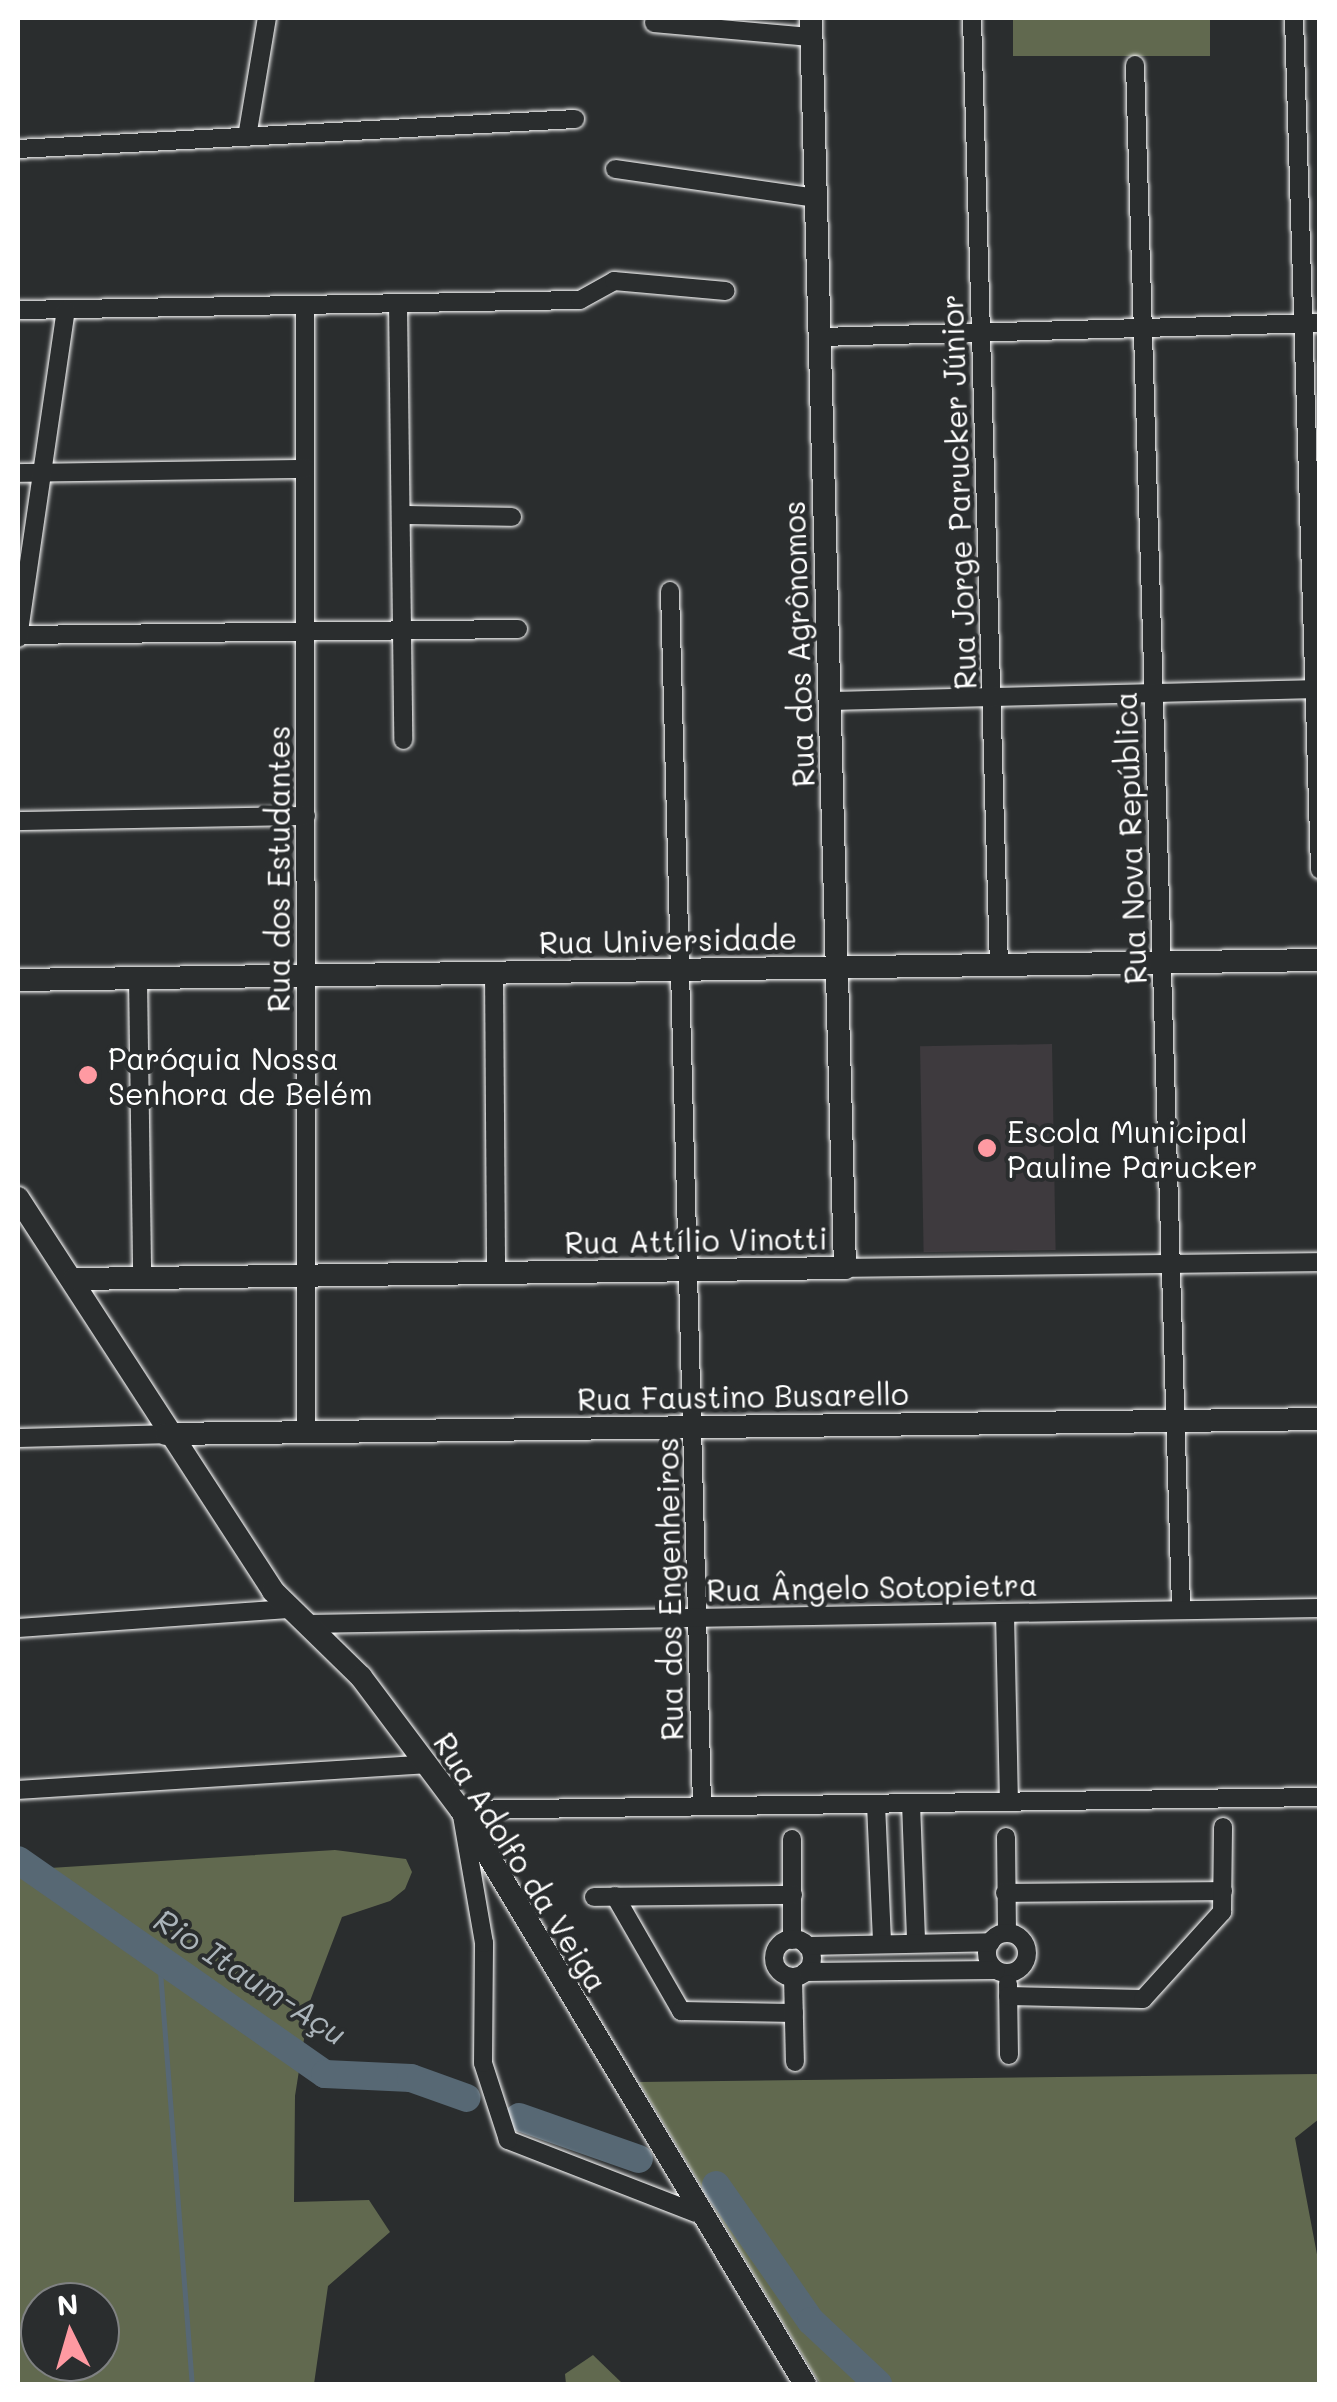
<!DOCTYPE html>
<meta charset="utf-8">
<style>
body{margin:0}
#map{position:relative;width:1337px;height:2402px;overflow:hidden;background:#2a2d2e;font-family:Mali,sans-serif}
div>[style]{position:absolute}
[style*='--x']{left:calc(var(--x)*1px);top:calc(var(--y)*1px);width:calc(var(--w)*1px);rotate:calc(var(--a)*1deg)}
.built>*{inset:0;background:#3e3a3e;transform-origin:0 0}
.green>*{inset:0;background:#61694f;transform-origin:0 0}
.stream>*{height:5px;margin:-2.5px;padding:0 2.5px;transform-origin:2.5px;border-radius:2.5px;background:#576874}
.river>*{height:28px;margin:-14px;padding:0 14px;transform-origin:14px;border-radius:14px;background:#576874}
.roads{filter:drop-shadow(0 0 2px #fff) drop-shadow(0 0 2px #fff)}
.minor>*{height:18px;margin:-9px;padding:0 9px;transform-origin:9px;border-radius:9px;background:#2a2d2e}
.minor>.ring{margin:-9px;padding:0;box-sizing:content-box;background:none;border:18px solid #2a2d2e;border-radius:50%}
.tertiary>*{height:22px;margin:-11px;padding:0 11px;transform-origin:11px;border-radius:11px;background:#2a2d2e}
.dots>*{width:28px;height:28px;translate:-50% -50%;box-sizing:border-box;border:5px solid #2a2d2e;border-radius:50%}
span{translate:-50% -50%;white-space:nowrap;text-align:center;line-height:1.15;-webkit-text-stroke:8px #2a2d2e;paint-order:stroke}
.street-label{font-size:30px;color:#fff}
.poi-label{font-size:30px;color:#fff}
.left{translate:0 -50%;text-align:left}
.water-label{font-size:32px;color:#abb4ba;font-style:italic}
.frame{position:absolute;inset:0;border:20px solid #fff;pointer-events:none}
.north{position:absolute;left:20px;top:2282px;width:100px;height:100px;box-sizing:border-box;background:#2a2d2e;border:2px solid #7f8182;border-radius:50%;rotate:355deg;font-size:28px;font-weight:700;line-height:40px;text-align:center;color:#fff}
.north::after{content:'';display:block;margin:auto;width:35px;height:45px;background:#ff9aa2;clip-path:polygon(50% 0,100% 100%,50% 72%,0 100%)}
</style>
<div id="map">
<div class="built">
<i style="left:1052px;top:1044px;width:206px;height:132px;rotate:89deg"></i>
</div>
<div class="green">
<i style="left:1013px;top:18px;width:197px;height:38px"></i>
<i style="clip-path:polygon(evenodd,335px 1850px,406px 1859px,412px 1872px,405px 1889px,390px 1901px,342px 1917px,310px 2001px,295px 2096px,294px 2202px,369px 2200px,390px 2232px,328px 2286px,314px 2384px,18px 2384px,18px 1870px,335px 1850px,100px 2302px,100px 2362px,40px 2362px,40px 2302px,100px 2302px)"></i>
<i style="clip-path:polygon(1319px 2074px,1319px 2119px,1295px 2138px,1319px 2265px,1319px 2384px,820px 2384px,639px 2082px)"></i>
<i style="clip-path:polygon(593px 2355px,623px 2384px,566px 2384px,565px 2374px)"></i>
</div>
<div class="stream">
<i style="--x:159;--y:1958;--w:427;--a:85.6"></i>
</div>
<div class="river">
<i style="--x:18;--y:1860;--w:374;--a:34.9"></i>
<i style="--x:325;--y:2074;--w:86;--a:2.7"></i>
<i style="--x:411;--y:2078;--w:59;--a:19.7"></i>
<i style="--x:519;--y:2117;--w:127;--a:19.3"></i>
<i style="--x:716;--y:2185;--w:166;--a:55.1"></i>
<i style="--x:811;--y:2321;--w:92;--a:43.2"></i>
</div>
<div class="roads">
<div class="minor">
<i style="--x:972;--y:18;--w:947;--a:88.37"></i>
<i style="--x:1294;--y:18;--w:852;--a:88.25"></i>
<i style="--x:654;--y:23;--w:159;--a:5.1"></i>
<i style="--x:1135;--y:65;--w:1546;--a:88.29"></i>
<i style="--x:247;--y:137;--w:121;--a:-80.5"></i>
<i style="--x:18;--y:149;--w:558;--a:-3.08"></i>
<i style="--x:615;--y:169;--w:203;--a:8.2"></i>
<i style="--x:398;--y:303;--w:437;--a:89.3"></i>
<i style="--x:305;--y:305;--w:1127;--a:89.95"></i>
<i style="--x:18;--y:310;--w:562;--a:-1.02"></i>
<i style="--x:580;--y:300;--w:39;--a:-29"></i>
<i style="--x:614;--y:281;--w:112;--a:5.1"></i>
<i style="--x:820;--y:337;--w:500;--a:-1.6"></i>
<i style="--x:18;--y:473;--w:287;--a:-0.8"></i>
<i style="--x:401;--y:515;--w:111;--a:1"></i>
<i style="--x:670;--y:591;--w:1215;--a:88.49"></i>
<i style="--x:18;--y:635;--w:500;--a:-0.69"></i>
<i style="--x:18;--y:638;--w:332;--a:-81.7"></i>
<i style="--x:830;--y:701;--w:490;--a:-1.4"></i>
<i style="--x:18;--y:821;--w:288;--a:-1"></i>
<i style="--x:494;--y:973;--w:300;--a:89.6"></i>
<i style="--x:138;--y:978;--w:300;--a:89.2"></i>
<i style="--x:845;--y:1268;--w:475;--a:-0.7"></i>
<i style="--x:18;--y:1438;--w:148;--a:-1.5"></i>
<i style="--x:1005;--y:1613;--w:189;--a:88.8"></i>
<i style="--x:305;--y:1624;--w:1015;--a:-0.9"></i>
<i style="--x:18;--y:1628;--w:271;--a:-4"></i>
<i style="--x:18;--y:1790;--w:411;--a:-3.6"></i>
<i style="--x:911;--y:1803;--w:139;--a:87.9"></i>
<i style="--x:876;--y:1804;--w:139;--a:87.5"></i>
<i style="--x:1006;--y:1837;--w:96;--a:89.4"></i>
<i style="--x:792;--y:1839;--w:101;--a:90"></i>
<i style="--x:1005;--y:1893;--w:218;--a:-0.5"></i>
<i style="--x:615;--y:1896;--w:133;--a:60.1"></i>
<i style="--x:681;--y:2011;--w:113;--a:1"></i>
<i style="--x:594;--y:1897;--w:199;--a:-0.6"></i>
<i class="ring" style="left:987px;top:1933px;width:22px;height:22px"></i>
<i class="ring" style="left:774px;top:1939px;width:20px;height:20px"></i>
<i style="--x:807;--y:1946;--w:184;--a:-1.2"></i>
<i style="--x:805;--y:1972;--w:191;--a:-0.6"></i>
<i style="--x:793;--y:1977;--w:85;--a:88.7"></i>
<i style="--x:1008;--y:1984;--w:71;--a:89.2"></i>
<i style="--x:1008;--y:1996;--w:135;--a:1.3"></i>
<i style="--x:1143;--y:1999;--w:118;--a:-47.8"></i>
<i style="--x:1222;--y:1912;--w:85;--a:-89.3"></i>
<i style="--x:696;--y:2213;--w:202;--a:-158.8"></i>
<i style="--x:508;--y:2140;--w:81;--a:-108"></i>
<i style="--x:483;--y:2063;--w:120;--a:-89.5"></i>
<i style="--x:484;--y:1943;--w:135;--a:-99.8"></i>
<i style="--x:461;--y:1810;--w:859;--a:-0.87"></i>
</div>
<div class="tertiary">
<i style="--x:18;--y:980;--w:1302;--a:-0.88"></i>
<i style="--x:18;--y:1198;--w:468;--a:57"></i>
<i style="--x:273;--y:1591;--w:123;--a:44.3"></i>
<i style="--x:361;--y:1677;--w:166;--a:53.1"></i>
<i style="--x:461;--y:1810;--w:669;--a:59.07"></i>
<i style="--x:74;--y:1279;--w:771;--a:-0.82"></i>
<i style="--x:845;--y:1268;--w:1250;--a:-91.56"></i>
<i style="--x:166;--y:1434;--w:1154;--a:-0.74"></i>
</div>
</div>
<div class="dots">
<i style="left:88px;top:1075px;background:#ff9aa2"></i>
<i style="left:987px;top:1148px;background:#ff9aa2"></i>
</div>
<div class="street-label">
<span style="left:958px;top:492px;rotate:-92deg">Rua Jorge Parucker Júnior</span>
<span style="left:798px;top:644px;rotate:-92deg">Rua dos Agrônomos</span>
<span style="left:1130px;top:838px;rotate:-92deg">Rua Nova República</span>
<span style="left:278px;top:869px;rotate:-90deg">Rua dos Estudantes</span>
<span style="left:668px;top:940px;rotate:-1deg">Rua Universidade</span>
<span style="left:696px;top:1240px;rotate:-1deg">Rua Attílio Vinotti</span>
<span style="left:743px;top:1396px;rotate:-1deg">Rua Faustino Busarello</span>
<span style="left:872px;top:1587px;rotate:-1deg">Rua Ângelo Sotopietra</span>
<span style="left:669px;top:1589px;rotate:-91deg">Rua dos Engenheiros</span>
<span style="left:521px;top:1862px;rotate:58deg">Rua Adolfo da Veiga</span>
</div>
<div class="poi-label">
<span class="left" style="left:108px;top:1075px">Paróquia Nossa<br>Senhora de Belém</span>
<span class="left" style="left:1007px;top:1148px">Escola Municipal<br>Pauline Parucker</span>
</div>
<div class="water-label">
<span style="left:251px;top:1976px;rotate:33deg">Rio Itaum-Açu</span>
</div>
<div class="frame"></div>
<div class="north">N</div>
</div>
